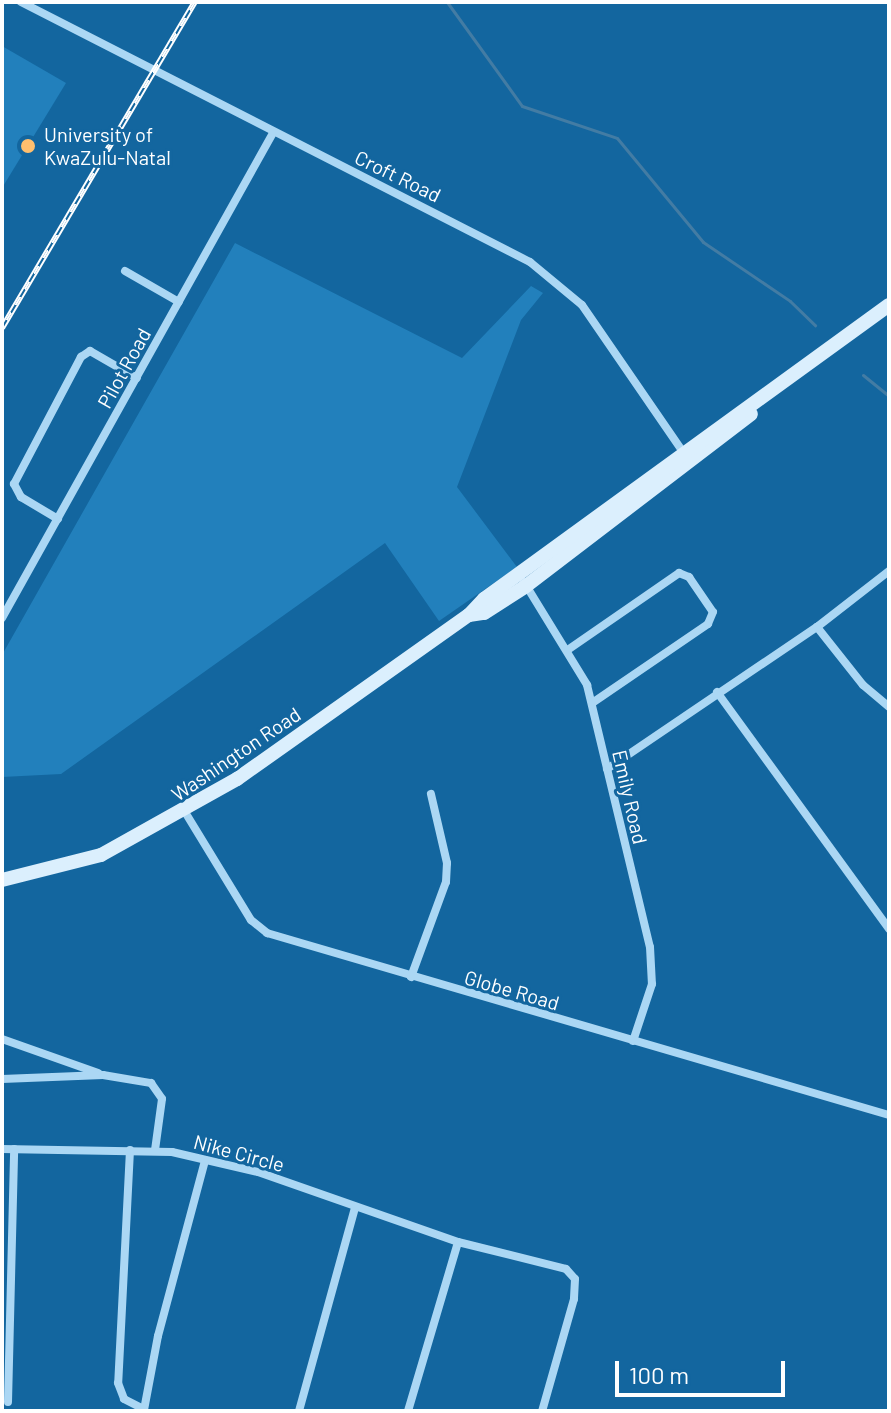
<!DOCTYPE html>
<html>
<head>
<meta charset="utf-8">
<style>
	body { margin:0 }
	#map { position:relative; width:891px; height:1413px; overflow:hidden; background:#13669f; font-family:Barlow,sans-serif }
	div>[style] { position:absolute }
	[style*='--x'] { left:calc(var(--x)*1px); top:calc(var(--y)*1px); width:calc(var(--w)*1px); rotate:calc(var(--a)*1deg) }
	.green>* { inset:0; background:#2280bc }
	.stream>* { height:3px; margin:-1.5px; padding:0 1.5px; transform-origin:1.5px; border-radius:1.5px; background:#437ca4 }
	.minor>* { height:8px; margin:-4px; padding:0 4px; transform-origin:4px; border-radius:4px; background:#abd7f4 }
	.secondary>* { height:14px; margin:-7px; padding:0 7px; transform-origin:7px; border-radius:7px; background:#dbeffd }
	.rail>* { height:6px; margin-top:-3px; transform-origin:0; background:repeating-linear-gradient(90deg,#13669f 0 9px,#fff 0 18px); box-sizing:border-box; border-block:2px solid #fff }
	.dots>* { width:22px; height:22px; translate:-50% -50%; box-sizing:border-box; border:4px solid #13669f; border-radius:50% }
	span { translate:-50% -50%; white-space:nowrap; text-align:center; line-height:1.15; -webkit-text-stroke:6px #13669f; paint-order:stroke }
	.poi-label { font-size:20px; color:#fff }
	.left { translate:0 -50%; text-align:left }
	.street-label { font-size:20px; color:#fff }
	.frame { position:absolute; inset:0; border:4px solid #fff; pointer-events:none }
	.scale { position:absolute; left:615px; top:1361px; width:170px; height:36px; box-sizing:border-box; border:4px solid #fff; border-top:0; padding-left:10px; font-size:24px; line-height:28px; white-space:nowrap; color:#fff; -webkit-text-stroke:6px #13669f; paint-order:stroke }
</style>
</head>
<body>
<div id="map">
	<div class="green">
		<div style="clip-path:polygon(2px 46px,66px 83px,2px 188px)"></div>
		<div style="clip-path:polygon(235px 243px,462px 358px,531px 286px,543px 293px,521px 320px,457px 487px,517px 567px,439px 621px,385px 543px,61px 774px,2px 777px,2px 655px)"></div>
	</div>
	<div class="stream">
		<div style="--x:447;--y:2;--w:128;--a:54.2"></div>
		<div style="--x:522;--y:106;--w:100;--a:18.6"></div>
		<div style="--x:617;--y:138;--w:135;--a:50.4"></div>
		<div style="--x:703;--y:242;--w:105;--a:34.1"></div>
		<div style="--x:790;--y:301;--w:35;--a:44"></div>
		<div style="--x:863;--y:375;--w:33;--a:39"></div>
	</div>
	<div class="minor">
		<div style="--x:21;--y:2;--w:572;--a:27.06"></div>
		<div style="--x:530;--y:262;--w:67;--a:39.6"></div>
		<div style="--x:582;--y:305;--w:182;--a:55.5"></div>
		<div style="--x:125;--y:271;--w:62;--a:29.9"></div>
		<div style="--x:58;--y:519;--w:43;--a:-149.3"></div>
		<div style="--x:21;--y:497;--w:15;--a:-118"></div>
		<div style="--x:14;--y:484;--w:144;--a:-62.2"></div>
		<div style="--x:81;--y:357;--w:11;--a:-34"></div>
		<div style="--x:90;--y:351;--w:54;--a:29.9"></div>
		<div style="--x:524;--y:582;--w:121;--a:58.5"></div>
		<div style="--x:587;--y:685;--w:269;--a:76.5"></div>
		<div style="--x:650;--y:947;--w:37;--a:87"></div>
		<div style="--x:652;--y:984;--w:60;--a:108.4"></div>
		<div style="--x:2;--y:618;--w:556;--a:-60.81"></div>
		<div style="--x:817;--y:627;--w:74;--a:51.6"></div>
		<div style="--x:863;--y:685;--w:34;--a:40"></div>
		<div style="--x:569;--y:649;--w:134;--a:-34.6"></div>
		<div style="--x:679;--y:573;--w:11;--a:22"></div>
		<div style="--x:689;--y:577;--w:42;--a:55.6"></div>
		<div style="--x:713;--y:612;--w:13;--a:113"></div>
		<div style="--x:708;--y:624;--w:140;--a:145.7"></div>
		<div style="--x:717;--y:692;--w:293;--a:54"></div>
		<div style="--x:607;--y:769;--w:254;--a:-34.1"></div>
		<div style="--x:817;--y:627;--w:91;--a:-37.9"></div>
		<div style="--x:185;--y:812;--w:127;--a:58.6"></div>
		<div style="--x:251;--y:920;--w:21;--a:39"></div>
		<div style="--x:267;--y:933;--w:648;--a:16.31"></div>
		<div style="--x:411;--y:977;--w:101;--a:-69.8"></div>
		<div style="--x:446;--y:882;--w:19;--a:-87"></div>
		<div style="--x:447;--y:863;--w:71;--a:-103.1"></div>
		<div style="--x:2;--y:1039;--w:102;--a:19.5"></div>
		<div style="--x:2;--y:1079;--w:101;--a:-2.3"></div>
		<div style="--x:103;--y:1075;--w:49;--a:9.5"></div>
		<div style="--x:151;--y:1083;--w:19;--a:55"></div>
		<div style="--x:162;--y:1099;--w:51;--a:97.8"></div>
		<div style="--x:2;--y:1149;--w:170;--a:1"></div>
		<div style="--x:172;--y:1152;--w:88;--a:13.1"></div>
		<div style="--x:258;--y:1172;--w:212;--a:19.3"></div>
		<div style="--x:458;--y:1242;--w:111;--a:14"></div>
		<div style="--x:566;--y:1269;--w:13;--a:48"></div>
		<div style="--x:575;--y:1279;--w:20;--a:93"></div>
		<div style="--x:574;--y:1299;--w:116;--a:105.9"></div>
		<div style="--x:130;--y:1150;--w:233;--a:92.9"></div>
		<div style="--x:118;--y:1383;--w:17;--a:69"></div>
		<div style="--x:124;--y:1399;--w:22;--a:27"></div>
		<div style="--x:8;--y:1402;--w:253;--a:-88.6"></div>
		<div style="--x:144;--y:1410;--w:75;--a:-79.3"></div>
		<div style="--x:158;--y:1336;--w:182;--a:-75"></div>
		<div style="--x:299;--y:1411;--w:211;--a:-74.6"></div>
		<div style="--x:408;--y:1411;--w:176;--a:-73.5"></div>
	</div>
	<div class="secondary">
		<div style="--x:469;--y:615;--w:15;--a:-8"></div>
		<div style="--x:484;--y:613;--w:50;--a:-32.7"></div>
		<div style="--x:526;--y:586;--w:283;--a:-37.4"></div>
		<div style="--x:2;--y:880;--w:102;--a:-14.2"></div>
		<div style="--x:101;--y:855;--w:156;--a:-29.2"></div>
		<div style="--x:237;--y:779;--w:284;--a:-35.3"></div>
		<div style="--x:469;--y:615;--w:22;--a:-47"></div>
		<div style="--x:484;--y:599;--w:500;--a:-35.98"></div>
	</div>
	<div class="rail">
		<div style="--x:2;--y:328;--w:379;--a:-59.4"></div>
	</div>
	<div class="dots">
		<div style="left:28px;top:146px;background:#ffbf6e"></div>
	</div>
	<div class="poi-label">
		<span class="left" style="left:44px;top:146px">University of<br>KwaZulu-Natal</span>
	</div>
	<div class="street-label">
		<span style="left:398px;top:176px;rotate:26deg">Croft Road</span>
		<span style="left:124px;top:368px;rotate:-61deg">Pilot Road</span>
		<span style="left:236px;top:754px;rotate:-34deg">Washington Road</span>
		<span style="left:630px;top:797px;rotate:77deg">Emily Road</span>
		<span style="left:512px;top:990px;rotate:16deg">Globe Road</span>
		<span style="left:239px;top:1153px;rotate:15deg">Nike Circle</span>
	</div>
	<div class="frame"></div>
	<div class="scale">100 m</div>
</div>
</body>
</html>
